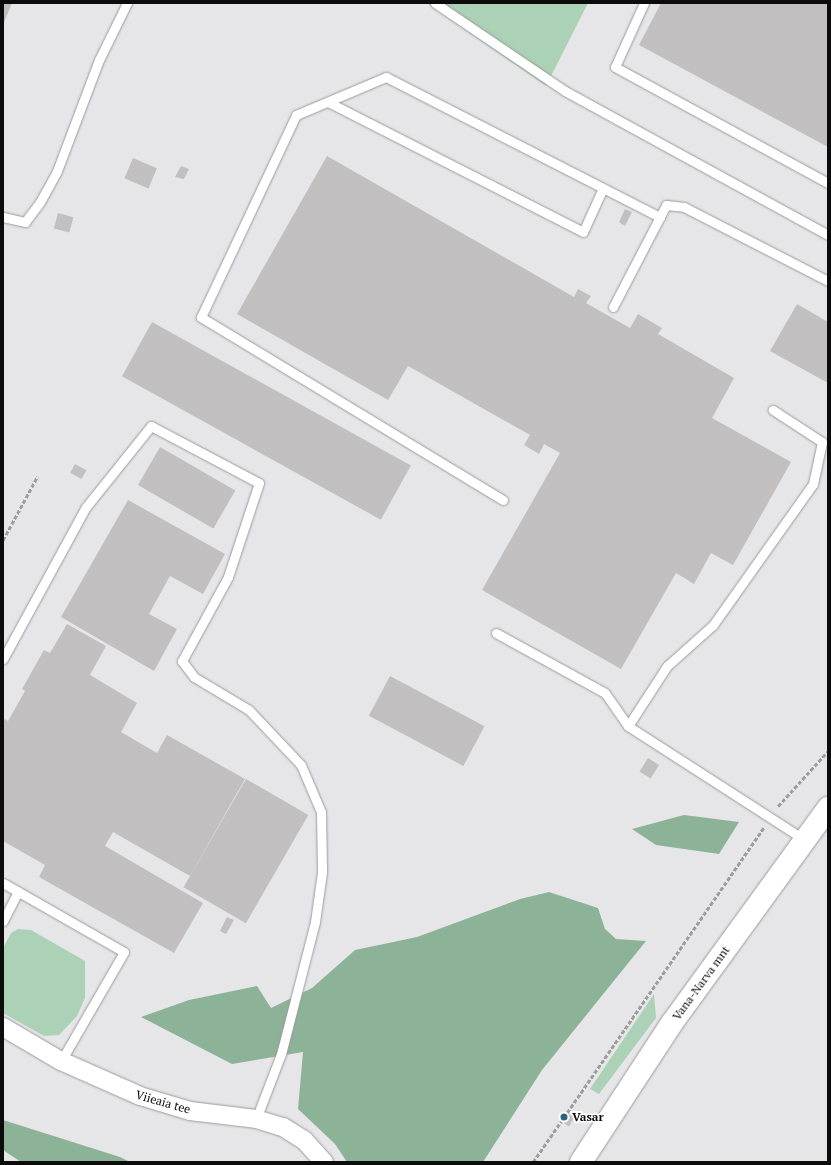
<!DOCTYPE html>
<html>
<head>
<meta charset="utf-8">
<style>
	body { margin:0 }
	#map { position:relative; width:831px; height:1165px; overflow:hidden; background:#e6e6e9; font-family:"PT Serif",serif }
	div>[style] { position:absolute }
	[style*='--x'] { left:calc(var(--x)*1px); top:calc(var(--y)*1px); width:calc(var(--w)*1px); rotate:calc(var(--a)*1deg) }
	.green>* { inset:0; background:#abd1b6 }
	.forest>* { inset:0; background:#8cb397 }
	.building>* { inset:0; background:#c1bfc0; transform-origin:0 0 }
	.path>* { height:2.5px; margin-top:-1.25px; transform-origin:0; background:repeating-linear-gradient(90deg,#9d9da0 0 4px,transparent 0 6px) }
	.roads { filter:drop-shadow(0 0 1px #9b9b9d) drop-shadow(0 0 1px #9b9b9d) }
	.service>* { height:9px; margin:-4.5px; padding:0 4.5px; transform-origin:4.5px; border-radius:4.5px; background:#fff }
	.minor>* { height:18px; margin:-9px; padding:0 9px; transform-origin:9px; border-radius:9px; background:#fff }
	.secondary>* { height:22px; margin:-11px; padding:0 11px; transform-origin:11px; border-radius:11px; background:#fff }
	.dots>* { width:11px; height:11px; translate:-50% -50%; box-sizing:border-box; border:2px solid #fff; border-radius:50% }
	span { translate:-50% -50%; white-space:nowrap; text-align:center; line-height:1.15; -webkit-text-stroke:3.5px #fff; paint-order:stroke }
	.street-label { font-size:12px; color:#0c0c0d }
	.poi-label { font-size:12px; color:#0c0c0d; font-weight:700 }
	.left { translate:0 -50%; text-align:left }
	.frame { position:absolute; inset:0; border:4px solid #0c0c0d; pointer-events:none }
</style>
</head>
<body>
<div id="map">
	<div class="green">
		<div style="clip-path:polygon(427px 3px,588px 3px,546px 86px)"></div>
		<div style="clip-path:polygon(18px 929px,31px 930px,85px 961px,85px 998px,77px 1016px,59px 1035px,44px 1036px,3px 1013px,3px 948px,11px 933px)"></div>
		<div style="clip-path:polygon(654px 994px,656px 1018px,599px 1094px,590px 1089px)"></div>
	</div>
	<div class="forest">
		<div style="clip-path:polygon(684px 815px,739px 822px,719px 854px,656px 845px,632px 829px)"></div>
		<div style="clip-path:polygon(549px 892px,598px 908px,605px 929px,616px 939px,646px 941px,542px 1070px,483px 1162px,347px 1162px,335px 1144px,298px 1109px,303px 1052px,232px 1064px,141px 1017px,189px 1000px,257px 986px,271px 1008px,312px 988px,355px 950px,417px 937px,520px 899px)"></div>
		<div style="clip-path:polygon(3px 1120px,120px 1157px,130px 1162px,21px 1162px,3px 1150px)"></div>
	</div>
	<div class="building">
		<div style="clip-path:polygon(3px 3px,12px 3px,3px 25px)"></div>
		<div style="clip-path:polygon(661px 3px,828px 3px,828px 147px,639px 45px)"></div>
		<div style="clip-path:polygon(327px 156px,574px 297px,578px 289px,591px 296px,586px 303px,630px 328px,638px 314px,662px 328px,658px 334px,734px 378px,712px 418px,791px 462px,733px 565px,711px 553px,694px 584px,676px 573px,621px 669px,482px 590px,560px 453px,544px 444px,539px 454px,524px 445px,530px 435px,408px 366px,388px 400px,237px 314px)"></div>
		<div style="left:133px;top:158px;width:26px;height:22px;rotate:23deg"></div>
		<div style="clip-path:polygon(181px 166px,189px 169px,184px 179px,175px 177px)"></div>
		<div style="clip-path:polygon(625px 209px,632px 212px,625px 226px,619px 222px)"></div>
		<div style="left:58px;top:213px;width:16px;height:16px;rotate:15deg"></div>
		<div style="clip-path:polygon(797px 304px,828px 322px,828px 383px,770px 351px)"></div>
		<div style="left:152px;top:322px;width:296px;height:62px;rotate:29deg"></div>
		<div style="left:160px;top:447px;width:87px;height:44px;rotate:30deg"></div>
		<div style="left:75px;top:464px;width:13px;height:10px;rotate:29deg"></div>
		<div style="clip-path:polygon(128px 500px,225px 554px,203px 594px,170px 576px,149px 614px,177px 629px,154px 671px,61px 617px)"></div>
		<div style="clip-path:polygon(67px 624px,106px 646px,90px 675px,137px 703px,121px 732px,157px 753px,167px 735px,245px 779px,190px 876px,113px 832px,105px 846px,203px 903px,174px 953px,39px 877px,45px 865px,3px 841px,3px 723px,5px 719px,8px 721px,25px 691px,22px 689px,44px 650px,50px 653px)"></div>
		<div style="left:390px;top:676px;width:107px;height:45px;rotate:28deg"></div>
		<div style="left:648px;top:758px;width:13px;height:16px;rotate:32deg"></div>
		<div style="left:246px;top:779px;width:72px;height:125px;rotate:30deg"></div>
		<div style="clip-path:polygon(227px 917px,234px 920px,226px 934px,220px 931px)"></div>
		<div style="left:570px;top:1113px;width:6px;height:12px;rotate:31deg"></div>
	</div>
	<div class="path">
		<div style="--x:3;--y:540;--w:72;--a:-61.6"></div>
		<div style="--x:778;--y:806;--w:74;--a:-47.7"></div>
		<div style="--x:533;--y:1162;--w:406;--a:-55.4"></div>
	</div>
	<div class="roads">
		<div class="service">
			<div style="--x:435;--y:3;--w:157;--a:34.1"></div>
			<div style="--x:565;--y:91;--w:300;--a:28.7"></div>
			<div style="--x:644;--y:3;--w:70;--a:114.4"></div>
			<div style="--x:615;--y:67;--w:243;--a:28.6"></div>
			<div style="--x:328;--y:102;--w:286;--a:27"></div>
			<div style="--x:583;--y:232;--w:48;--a:-65.6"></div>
			<div style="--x:3;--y:217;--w:23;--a:13"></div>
			<div style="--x:25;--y:222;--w:25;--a:-53"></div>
			<div style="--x:40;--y:202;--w:35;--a:-61"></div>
			<div style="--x:57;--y:171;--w:119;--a:-69.3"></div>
			<div style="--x:99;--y:60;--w:64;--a:-63.8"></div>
			<div style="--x:613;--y:307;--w:115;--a:-62.5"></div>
			<div style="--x:666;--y:205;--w:18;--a:6"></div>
			<div style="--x:684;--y:207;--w:162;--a:27.2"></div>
			<div style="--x:503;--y:500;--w:353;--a:-148.8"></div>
			<div style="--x:201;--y:317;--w:223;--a:-64.8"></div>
			<div style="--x:296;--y:115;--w:98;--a:-22.9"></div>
			<div style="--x:386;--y:77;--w:308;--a:27.1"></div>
			<div style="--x:496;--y:633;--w:124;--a:28.8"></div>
			<div style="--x:605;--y:693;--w:40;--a:55.1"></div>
			<div style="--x:628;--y:726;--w:211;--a:32.8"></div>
			<div style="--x:3;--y:659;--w:173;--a:-61.4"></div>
			<div style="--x:86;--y:507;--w:104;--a:-51.3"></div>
			<div style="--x:151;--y:426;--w:122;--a:27.8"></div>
			<div style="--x:259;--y:483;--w:99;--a:108.3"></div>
			<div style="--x:228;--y:577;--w:96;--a:118.7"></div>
			<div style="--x:182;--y:661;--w:20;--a:53"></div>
			<div style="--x:194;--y:677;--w:64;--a:31"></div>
			<div style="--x:249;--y:710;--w:76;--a:46.6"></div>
			<div style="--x:301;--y:765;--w:51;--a:66.9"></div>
			<div style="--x:321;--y:812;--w:60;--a:89"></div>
			<div style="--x:322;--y:872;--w:50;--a:98"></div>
			<div style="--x:315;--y:922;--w:136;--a:104.4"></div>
			<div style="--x:281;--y:1054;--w:70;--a:111"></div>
			<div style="--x:628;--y:726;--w:72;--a:-57"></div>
			<div style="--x:667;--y:666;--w:62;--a:-41.7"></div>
			<div style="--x:713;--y:625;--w:173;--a:-54.7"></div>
			<div style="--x:813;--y:484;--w:43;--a:-77.9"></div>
			<div style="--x:822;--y:442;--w:59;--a:-146.9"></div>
			<div style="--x:3;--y:883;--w:139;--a:29.7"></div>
			<div style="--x:124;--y:952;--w:126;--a:120"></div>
			<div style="--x:3;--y:921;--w:33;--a:-63"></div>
		</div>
		<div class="minor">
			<div style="--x:3;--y:1027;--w:67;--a:30.4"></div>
			<div style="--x:61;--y:1061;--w:86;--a:23.9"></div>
			<div style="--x:140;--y:1096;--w:52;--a:16.7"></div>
			<div style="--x:190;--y:1111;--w:66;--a:6.9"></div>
			<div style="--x:256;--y:1119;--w:28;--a:17"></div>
			<div style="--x:283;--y:1127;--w:25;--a:32"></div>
			<div style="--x:304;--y:1140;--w:30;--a:48"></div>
		</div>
		<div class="secondary">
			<div style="--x:581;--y:1162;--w:166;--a:-56.8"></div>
			<div style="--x:672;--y:1023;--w:266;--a:-54"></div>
		</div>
	</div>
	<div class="dots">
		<div style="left:564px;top:1117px;background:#29667d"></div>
	</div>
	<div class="street-label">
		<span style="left:701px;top:983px;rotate:-54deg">Vana-Narva mnt</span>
		<span style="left:163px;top:1102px;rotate:16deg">Viieaia tee</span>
	</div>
	<div class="poi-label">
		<span class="left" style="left:572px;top:1117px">Vasar</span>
	</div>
	<div class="frame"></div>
</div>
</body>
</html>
